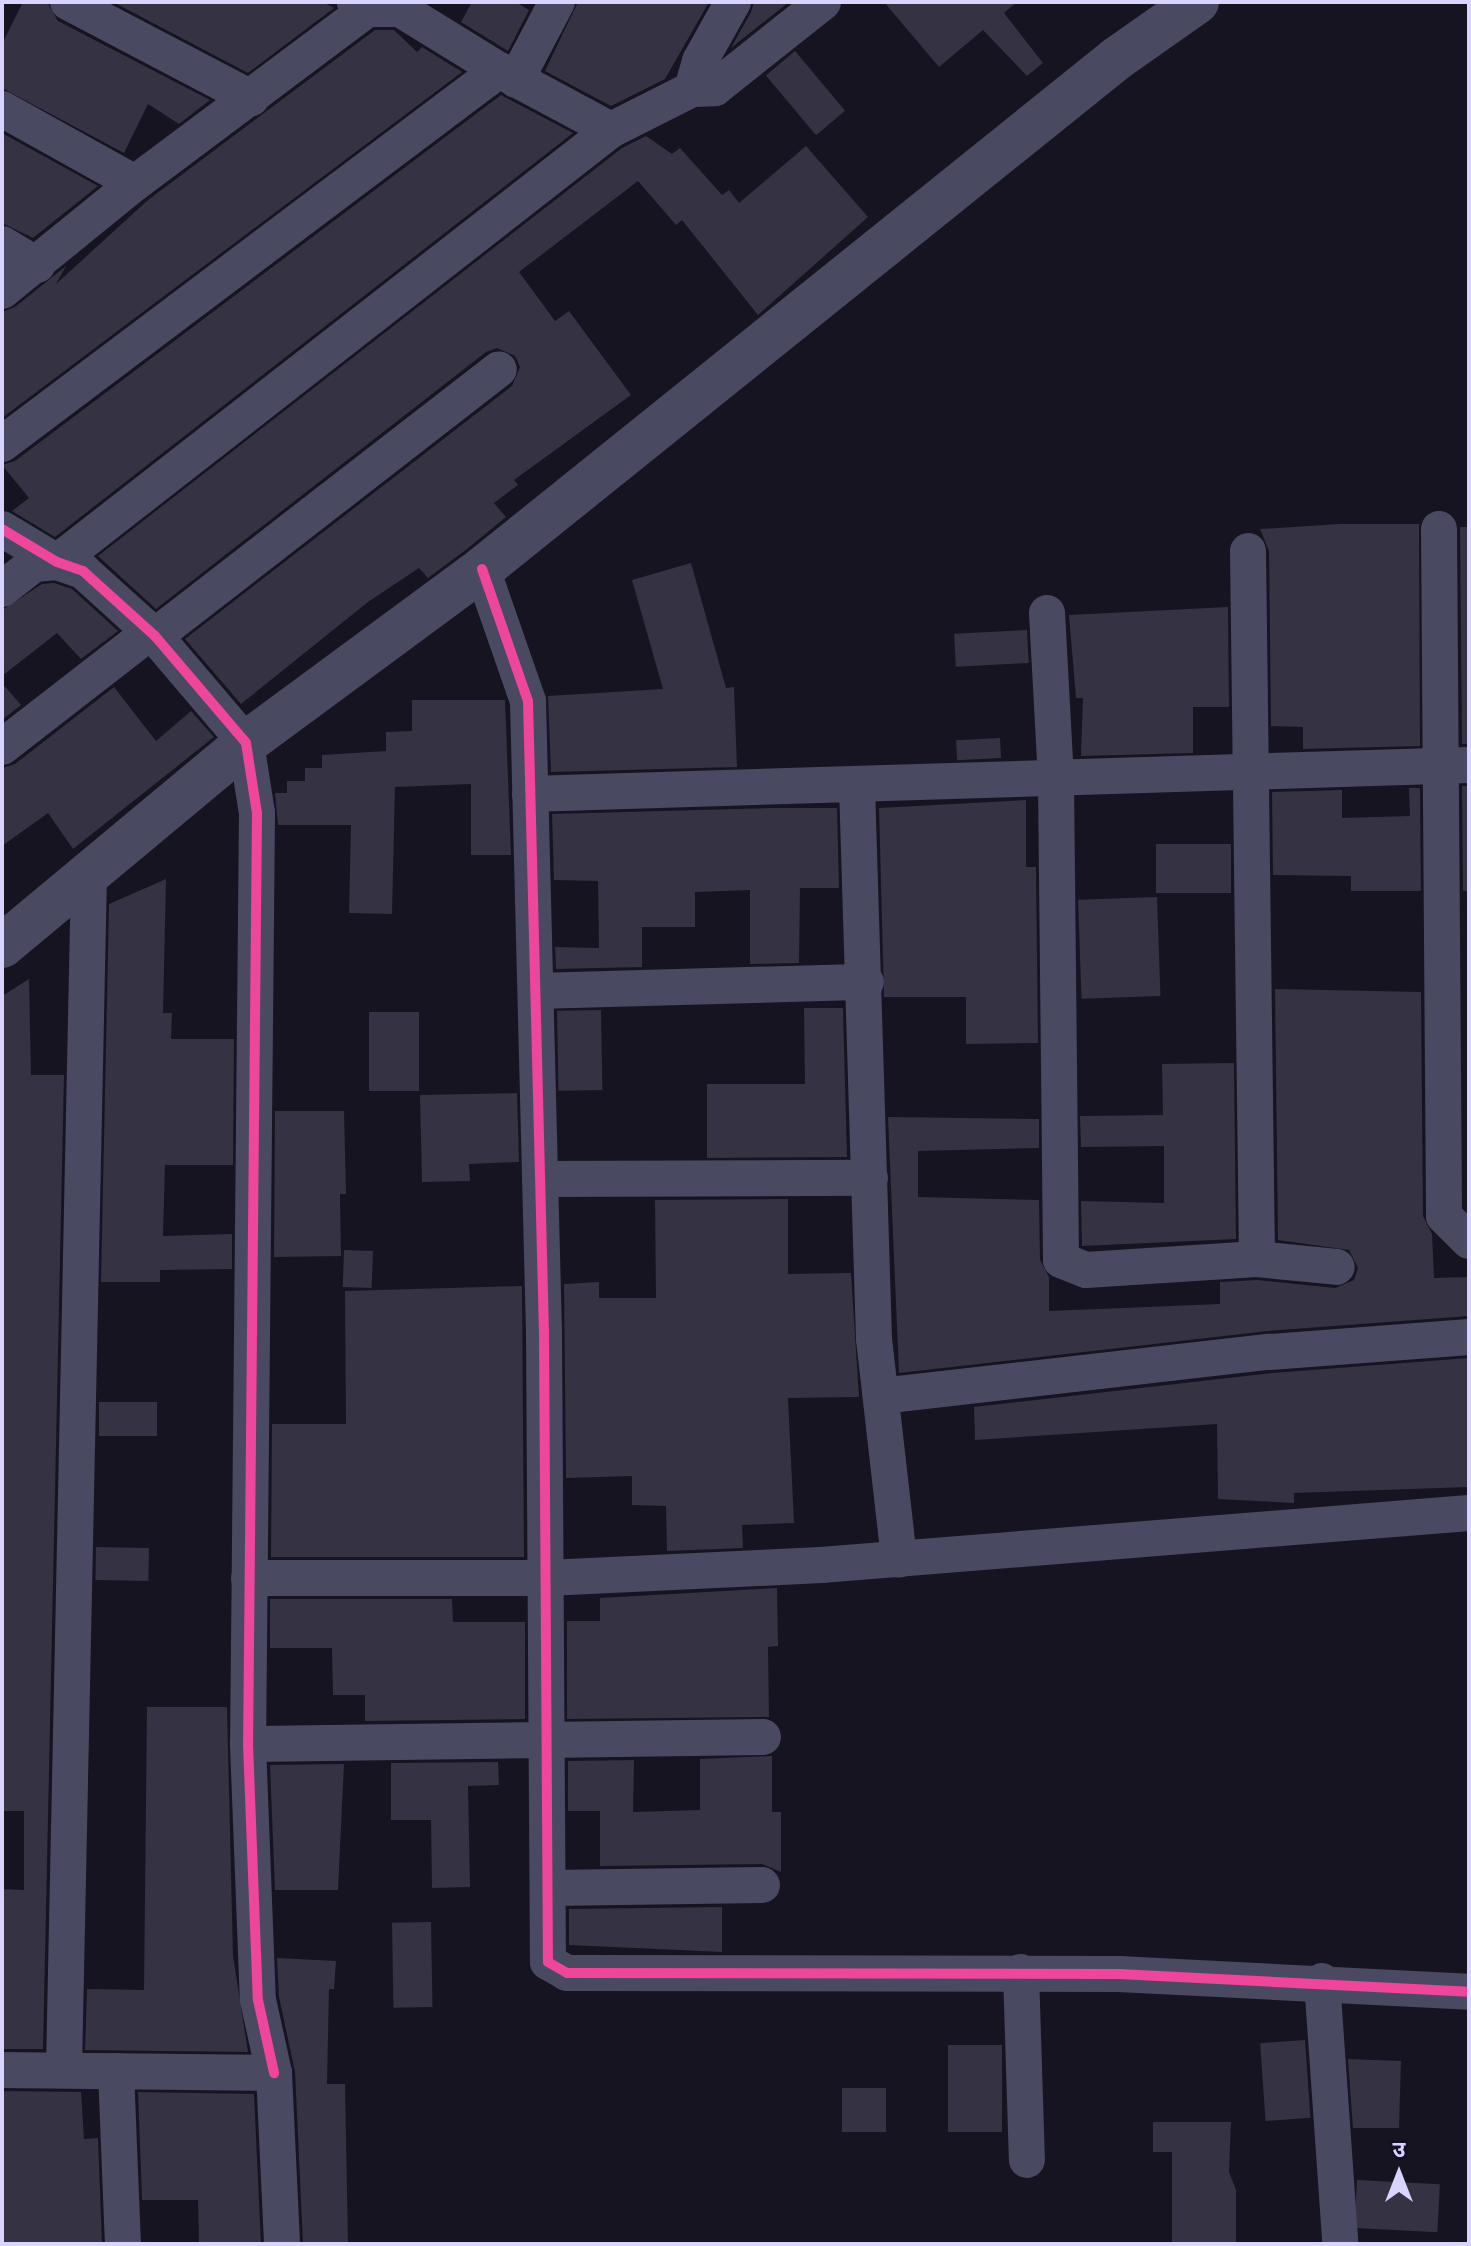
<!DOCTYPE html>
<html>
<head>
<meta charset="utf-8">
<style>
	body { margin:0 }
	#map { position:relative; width:1471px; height:2246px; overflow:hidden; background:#161421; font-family:Helvetica,"Noto Sans Devanagari",sans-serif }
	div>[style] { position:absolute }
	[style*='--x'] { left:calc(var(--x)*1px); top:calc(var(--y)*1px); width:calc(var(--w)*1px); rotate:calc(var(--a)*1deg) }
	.building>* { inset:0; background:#343243; transform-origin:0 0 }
	.minor>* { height:36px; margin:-18px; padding:0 18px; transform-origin:18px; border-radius:18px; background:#4a4962 }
	.tertiary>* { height:44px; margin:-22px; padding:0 22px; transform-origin:22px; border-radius:22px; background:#4a4962 }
	.cycleway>* { height:10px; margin:-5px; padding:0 5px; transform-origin:5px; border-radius:5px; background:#ed469a }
	span { translate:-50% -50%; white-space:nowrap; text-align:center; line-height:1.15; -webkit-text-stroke:6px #130f26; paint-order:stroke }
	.frame { position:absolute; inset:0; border:4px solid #d9d4ff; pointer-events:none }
	.north { position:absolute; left:1359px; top:2134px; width:80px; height:80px; -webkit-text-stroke:6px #130f26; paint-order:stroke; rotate:0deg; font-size:22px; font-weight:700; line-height:32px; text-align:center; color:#d9d4ff }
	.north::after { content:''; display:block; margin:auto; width:28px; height:36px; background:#d9d4ff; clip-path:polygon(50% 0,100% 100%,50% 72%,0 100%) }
</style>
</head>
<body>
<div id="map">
	<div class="building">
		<div style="clip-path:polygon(23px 2px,47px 2px,58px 21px,210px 100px,179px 124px,148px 104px,124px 153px,2px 88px,2px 44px)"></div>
		<div style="clip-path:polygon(113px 2px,323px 2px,334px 8px,248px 73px)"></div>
		<div style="clip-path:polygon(472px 2px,516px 2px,529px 10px,508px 51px,461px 22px)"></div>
		<div style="clip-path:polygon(578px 2px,709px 2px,665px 79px,611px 106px,545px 71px)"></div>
		<div style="clip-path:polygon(754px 2px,789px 2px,731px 48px,751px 12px)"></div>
		<div style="clip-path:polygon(884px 2px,1017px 2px,1004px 13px,1043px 63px,1027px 76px,983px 30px,939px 67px)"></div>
		<div style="clip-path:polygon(375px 30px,394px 30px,417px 52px,422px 47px,462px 72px,2px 418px,2px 312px,15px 307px,66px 266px,56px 284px,148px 200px)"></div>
		<div style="left:795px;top:51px;width:78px;height:38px;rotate:50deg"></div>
		<div style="clip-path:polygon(501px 95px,573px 133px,55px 537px,12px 511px,29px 498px,2px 465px,15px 461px)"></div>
		<div style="clip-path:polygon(2px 133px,98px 186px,33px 238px,2px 223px)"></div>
		<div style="clip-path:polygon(646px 136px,672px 154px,680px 148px,722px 195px,729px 190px,739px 203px,806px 146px,868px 217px,758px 315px,682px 220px,676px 225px,638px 181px,519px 272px,555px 321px,569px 311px,631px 395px,514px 480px,518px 485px,494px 503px,506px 517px,467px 549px,428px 578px,419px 568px,368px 602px,241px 704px,185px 639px,512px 386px,520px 367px,515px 356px,497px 348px,486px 352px,156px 609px,98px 556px,622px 148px)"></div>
		<div style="clip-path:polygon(1340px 524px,1419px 524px,1420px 746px,1303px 749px,1303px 727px,1271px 726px,1269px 551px,1260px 529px)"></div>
		<div style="clip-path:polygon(1460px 527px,1469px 527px,1469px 744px,1462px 744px)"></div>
		<div style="clip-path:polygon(691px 563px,726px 688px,734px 687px,737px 767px,551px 772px,548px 696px,663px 689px,632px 580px)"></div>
		<div style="clip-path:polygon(54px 583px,72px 589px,118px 631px,81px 659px,57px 633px,2px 676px,2px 610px,42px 584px)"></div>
		<div style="clip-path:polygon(1228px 607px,1229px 707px,1193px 707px,1193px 753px,1081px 756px,1083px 698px,1076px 698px,1069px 615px)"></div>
		<div style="left:1027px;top:630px;width:33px;height:73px;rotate:87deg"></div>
		<div style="clip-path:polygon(2px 683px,21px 705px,2px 720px)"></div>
		<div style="clip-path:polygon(114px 687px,156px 741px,191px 711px,214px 737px,73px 849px,48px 813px,2px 846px,2px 768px,15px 764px)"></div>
		<div style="clip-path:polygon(412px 700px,505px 700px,511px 855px,471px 855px,471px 784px,395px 787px,392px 914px,349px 913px,351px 825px,278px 825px,275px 793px,287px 793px,287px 781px,305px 781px,305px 768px,322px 768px,322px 755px,386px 751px,386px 732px,412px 731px)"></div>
		<div style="left:1000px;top:738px;width:20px;height:44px;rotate:87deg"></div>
		<div style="clip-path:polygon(1462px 786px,1469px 786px,1469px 891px,1463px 891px)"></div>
		<div style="clip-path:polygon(1409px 788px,1420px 788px,1421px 891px,1351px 891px,1351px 876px,1273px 875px,1272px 792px,1342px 790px,1342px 818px,1410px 816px)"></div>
		<div style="clip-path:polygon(1026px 800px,1026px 867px,1036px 867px,1038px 1043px,966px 1044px,966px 997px,884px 997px,879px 808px)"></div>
		<div style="clip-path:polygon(772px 808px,837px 808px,839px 888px,800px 888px,799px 963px,750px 964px,750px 890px,695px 892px,695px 927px,642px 927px,642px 967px,556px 969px,555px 947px,599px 948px,598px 881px,554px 880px,552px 814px)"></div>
		<div style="left:1156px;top:844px;width:75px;height:49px"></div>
		<div style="clip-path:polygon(166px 879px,163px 1013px,172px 1013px,171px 1039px,234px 1039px,233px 1165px,165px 1165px,163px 1236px,232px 1234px,232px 1269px,160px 1270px,160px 1282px,101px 1282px,109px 904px)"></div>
		<div style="left:1157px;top:897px;width:99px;height:79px;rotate:88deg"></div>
		<div style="clip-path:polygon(29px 979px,31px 1075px,64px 1075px,43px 2049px,2px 2049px,2px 1889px,24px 1890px,24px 1811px,2px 1811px,2px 996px)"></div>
		<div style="clip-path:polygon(1275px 989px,1421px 992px,1423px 1216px,1432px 1234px,1434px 1278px,1469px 1277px,1469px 1316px,1268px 1331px,899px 1373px,888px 1117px,1039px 1119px,1039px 1148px,918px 1151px,918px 1197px,1039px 1200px,1040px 1260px,1049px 1277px,1049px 1311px,1220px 1304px,1220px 1282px,1257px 1280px,1335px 1288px,1354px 1280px,1358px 1268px,1349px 1250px,1278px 1240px)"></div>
		<div style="clip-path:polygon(804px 1008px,843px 1008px,847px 1157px,707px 1158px,707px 1084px,805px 1084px)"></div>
		<div style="left:601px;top:1010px;width:80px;height:44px;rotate:89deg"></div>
		<div style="left:369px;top:1012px;width:50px;height:79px"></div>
		<div style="clip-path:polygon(1234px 1063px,1236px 1239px,1082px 1246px,1081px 1201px,1164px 1203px,1164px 1146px,1081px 1147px,1080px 1116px,1163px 1115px,1162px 1064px)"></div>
		<div style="clip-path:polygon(517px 1093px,519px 1162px,469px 1164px,470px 1181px,422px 1182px,420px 1095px)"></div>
		<div style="clip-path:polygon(275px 1111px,344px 1111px,346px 1194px,340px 1194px,341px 1256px,274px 1257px)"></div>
		<div style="clip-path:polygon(788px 1199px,788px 1274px,851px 1273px,859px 1397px,788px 1398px,794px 1523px,742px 1525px,743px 1548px,667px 1551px,666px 1506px,632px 1505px,632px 1476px,566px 1478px,564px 1284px,599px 1282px,599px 1298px,656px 1298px,655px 1200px)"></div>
		<div style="left:344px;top:1250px;width:29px;height:37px;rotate:2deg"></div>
		<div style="clip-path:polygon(522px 1286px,524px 1557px,271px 1557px,272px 1424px,346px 1424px,345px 1291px)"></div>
		<div style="clip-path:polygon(1469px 1358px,1469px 1487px,1294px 1493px,1294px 1503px,1218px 1499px,1217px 1424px,975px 1440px,974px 1407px,1272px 1373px)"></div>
		<div style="left:99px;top:1402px;width:58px;height:34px"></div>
		<div style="left:96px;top:1547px;width:53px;height:33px;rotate:1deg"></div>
		<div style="clip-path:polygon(777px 1588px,778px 1646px,768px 1647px,769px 1717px,567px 1719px,567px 1621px,600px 1621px,600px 1598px)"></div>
		<div style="clip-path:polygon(270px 1599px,452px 1599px,453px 1622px,525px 1622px,525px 1719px,365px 1721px,365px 1695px,333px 1695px,332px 1648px,270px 1648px)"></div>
		<div style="clip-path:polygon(147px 1707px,227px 1707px,233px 1956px,248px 2052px,85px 2050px,87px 1989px,144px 1990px)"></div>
		<div style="clip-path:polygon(772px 1756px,772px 1812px,781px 1812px,781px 1872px,762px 1864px,600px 1866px,600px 1811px,568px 1811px,568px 1761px,634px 1760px,633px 1812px,700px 1810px,700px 1759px)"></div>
		<div style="clip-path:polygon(498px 1762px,499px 1785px,468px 1786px,470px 1887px,432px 1888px,431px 1820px,391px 1820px,391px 1763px)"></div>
		<div style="clip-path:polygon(344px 1764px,338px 1890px,275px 1890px,270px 1765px)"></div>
		<div style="clip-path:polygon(722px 1907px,722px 1952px,569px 1945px,569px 1909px)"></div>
		<div style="left:431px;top:1922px;width:85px;height:39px;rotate:89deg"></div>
		<div style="clip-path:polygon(277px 1958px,336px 1961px,334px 1989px,329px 1989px,327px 2084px,345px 2084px,348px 2244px,303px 2244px,295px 2072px,279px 1997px)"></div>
		<div style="left:1305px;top:2040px;width:78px;height:45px;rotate:86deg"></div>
		<div style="left:948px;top:2045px;width:54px;height:87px"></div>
		<div style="clip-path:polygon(1348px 2059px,1401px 2061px,1399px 2128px,1353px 2128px)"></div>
		<div style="left:842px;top:2088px;width:44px;height:44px"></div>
		<div style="clip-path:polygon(2px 2091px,81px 2092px,84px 2139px,98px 2138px,102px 2244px,2px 2244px)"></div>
		<div style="clip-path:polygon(138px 2092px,254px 2094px,261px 2244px,199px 2244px,198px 2200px,142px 2200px)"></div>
		<div style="clip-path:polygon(1153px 2122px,1231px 2122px,1229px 2172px,1236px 2190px,1236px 2244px,1172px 2244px,1172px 2152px,1153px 2152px)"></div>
		<div style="left:1357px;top:2180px;width:83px;height:48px;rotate:3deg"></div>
	</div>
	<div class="minor">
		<div style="--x:68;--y:2;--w:207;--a:27.7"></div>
		<div style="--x:516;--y:80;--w:88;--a:-62.3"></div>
		<div style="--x:692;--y:89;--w:23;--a:-2"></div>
		<div style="--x:715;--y:88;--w:138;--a:-38.5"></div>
		<div style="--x:2;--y:109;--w:152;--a:29.1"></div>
		<div style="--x:611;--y:130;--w:91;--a:-26.8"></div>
		<div style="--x:692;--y:89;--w:29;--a:-74"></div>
		<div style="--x:700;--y:61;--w:68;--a:-60.8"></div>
		<div style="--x:2;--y:244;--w:41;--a:31"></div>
		<div style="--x:2;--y:291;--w:171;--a:-39.1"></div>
		<div style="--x:135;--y:183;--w:291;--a:-36.8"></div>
		<div style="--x:2;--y:444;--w:622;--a:-36.96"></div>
		<div style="--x:499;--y:70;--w:116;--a:-148.4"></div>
		<div style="--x:400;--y:9;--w:32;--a:180"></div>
		<div style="--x:368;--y:9;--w:15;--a:-152"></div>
		<div style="--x:2;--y:529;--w:64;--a:31"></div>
		<div style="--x:57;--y:562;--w:28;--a:19"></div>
		<div style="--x:83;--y:571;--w:97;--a:42.1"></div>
		<div style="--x:155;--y:636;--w:140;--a:49.6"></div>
		<div style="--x:246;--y:743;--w:71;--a:81.1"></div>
		<div style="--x:257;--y:813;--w:931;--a:90.55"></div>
		<div style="--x:248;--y:1744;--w:256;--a:87.8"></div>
		<div style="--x:258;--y:2000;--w:75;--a:77.6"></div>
		<div style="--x:1439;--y:529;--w:687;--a:89.58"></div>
		<div style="--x:1444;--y:1216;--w:35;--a:45"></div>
		<div style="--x:1248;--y:551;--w:708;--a:89.27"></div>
		<div style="--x:482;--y:569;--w:140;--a:70.8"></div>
		<div style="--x:528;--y:701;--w:630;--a:88.55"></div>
		<div style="--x:544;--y:1331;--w:631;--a:89.64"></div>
		<div style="--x:548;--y:1962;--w:22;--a:30"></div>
		<div style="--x:567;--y:1973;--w:552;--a:0.1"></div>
		<div style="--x:1119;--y:1974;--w:350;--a:2.9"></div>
		<div style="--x:2;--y:589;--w:41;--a:-38"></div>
		<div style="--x:34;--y:564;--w:23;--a:-5"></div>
		<div style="--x:57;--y:562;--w:703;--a:-37.95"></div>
		<div style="--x:611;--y:130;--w:127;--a:-151.8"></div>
		<div style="--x:1047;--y:613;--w:167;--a:86.9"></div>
		<div style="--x:1056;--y:780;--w:480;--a:89.4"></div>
		<div style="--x:1061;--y:1260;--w:27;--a:22"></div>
		<div style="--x:1086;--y:1270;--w:171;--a:-3.7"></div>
		<div style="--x:1257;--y:1259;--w:80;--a:5.7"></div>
		<div style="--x:155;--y:636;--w:435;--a:-37.8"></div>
		<div style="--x:2;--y:747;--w:186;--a:-37.8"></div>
		<div style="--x:857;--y:786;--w:553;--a:88.24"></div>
		<div style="--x:874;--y:1339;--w:222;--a:83.5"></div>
		<div style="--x:530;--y:794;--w:939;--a:-1.77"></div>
		<div style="--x:536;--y:991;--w:330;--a:-1.6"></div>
		<div style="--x:540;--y:1179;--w:330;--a:-0.2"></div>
		<div style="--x:881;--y:1396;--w:391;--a:-6.5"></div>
		<div style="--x:1270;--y:1352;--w:200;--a:-4.3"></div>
		<div style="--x:249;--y:1578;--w:298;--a:0"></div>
		<div style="--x:547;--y:1578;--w:274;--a:-2.7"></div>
		<div style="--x:821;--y:1565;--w:650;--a:-4.59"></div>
		<div style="--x:248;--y:1744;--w:515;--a:-0.78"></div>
		<div style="--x:550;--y:1888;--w:212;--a:-0.8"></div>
		<div style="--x:1021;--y:1972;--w:188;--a:88.2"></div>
		<div style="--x:1322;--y:1981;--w:261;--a:86"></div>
		<div style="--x:64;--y:2068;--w:1194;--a:-88.8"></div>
		<div style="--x:2;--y:2070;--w:272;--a:0.6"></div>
		<div style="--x:274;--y:2073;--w:171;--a:87.3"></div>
		<div style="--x:116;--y:2071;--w:173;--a:87.7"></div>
	</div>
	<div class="tertiary">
		<div style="--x:2;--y:946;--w:317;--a:-39.8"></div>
		<div style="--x:246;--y:743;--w:293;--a:-36.4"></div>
		<div style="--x:482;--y:569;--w:814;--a:-38.81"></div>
		<div style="--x:1116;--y:59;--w:99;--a:-35.1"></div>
	</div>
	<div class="cycleway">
		<div style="--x:2;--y:529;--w:64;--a:31"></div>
		<div style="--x:57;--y:562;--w:28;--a:19"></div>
		<div style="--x:83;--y:571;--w:97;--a:42.1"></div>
		<div style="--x:155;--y:636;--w:140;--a:49.6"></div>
		<div style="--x:246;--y:743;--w:71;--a:81.1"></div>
		<div style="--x:257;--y:813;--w:931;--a:90.55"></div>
		<div style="--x:248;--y:1744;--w:256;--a:87.8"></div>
		<div style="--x:258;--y:2000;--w:75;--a:77.6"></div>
		<div style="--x:482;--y:569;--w:140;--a:70.8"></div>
		<div style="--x:528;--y:701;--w:630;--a:88.55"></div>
		<div style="--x:544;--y:1331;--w:631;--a:89.64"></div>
		<div style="--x:548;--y:1962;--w:22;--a:30"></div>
		<div style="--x:567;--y:1973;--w:552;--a:0.1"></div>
		<div style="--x:1119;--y:1974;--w:350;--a:2.9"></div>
	</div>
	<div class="frame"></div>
	<div class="north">उ</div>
</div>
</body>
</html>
